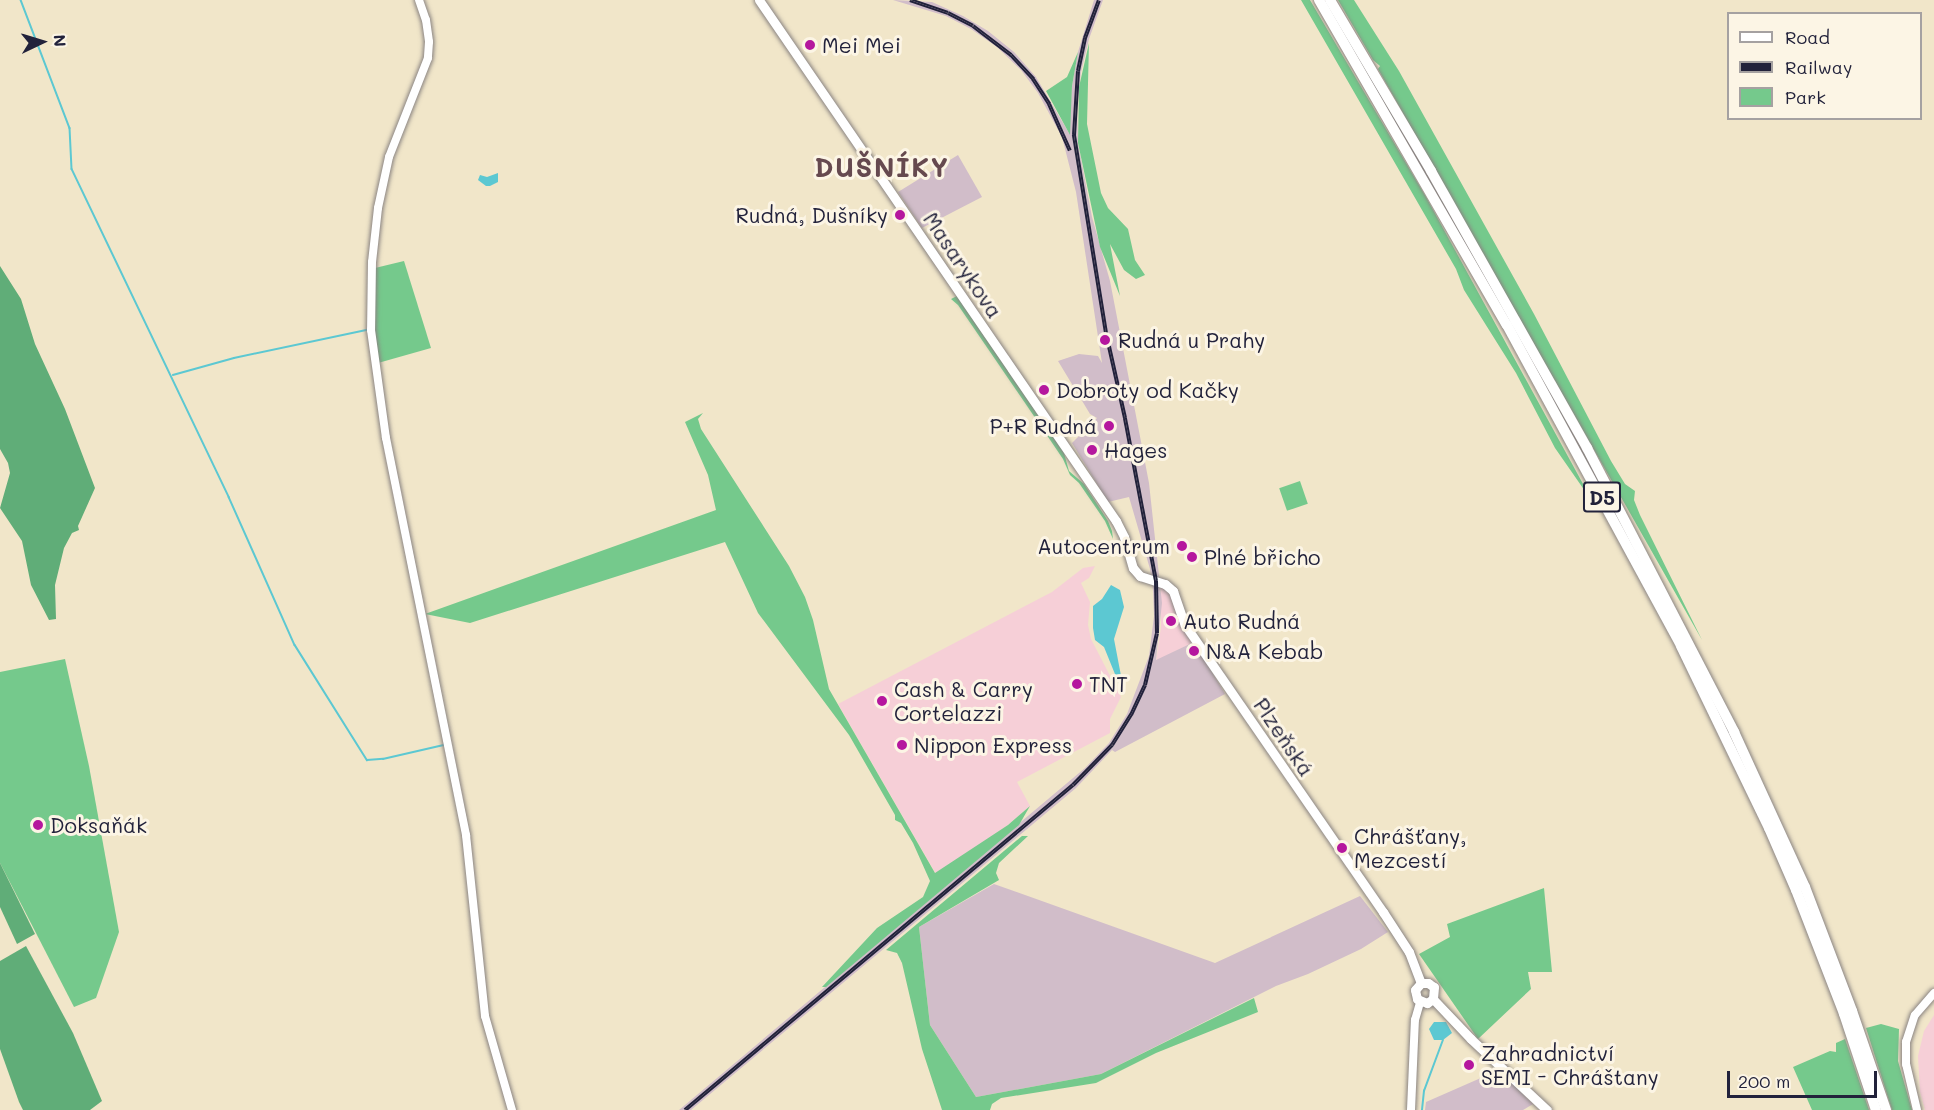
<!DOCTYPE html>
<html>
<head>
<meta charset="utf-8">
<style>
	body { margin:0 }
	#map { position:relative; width:1934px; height:1110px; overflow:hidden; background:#f1e6c9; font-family:Mali,sans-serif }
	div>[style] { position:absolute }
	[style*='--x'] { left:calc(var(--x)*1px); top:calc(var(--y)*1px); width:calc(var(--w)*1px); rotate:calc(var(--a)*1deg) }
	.built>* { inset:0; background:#f6cfd7 }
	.industrial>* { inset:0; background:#d1bdc9 }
	.green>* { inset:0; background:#75c98c; transform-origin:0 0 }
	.forest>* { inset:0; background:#60ad78 }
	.water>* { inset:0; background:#5cc8d2 }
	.stream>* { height:1.5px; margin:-0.75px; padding:0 0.75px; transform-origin:0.75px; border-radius:0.75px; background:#5cc8d2 }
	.roads { filter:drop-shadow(0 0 2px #8a8482) drop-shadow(0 0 2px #8a8482) }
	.minor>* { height:8px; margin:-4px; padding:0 4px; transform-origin:4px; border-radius:4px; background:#fff }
	.major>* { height:9px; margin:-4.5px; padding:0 4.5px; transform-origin:4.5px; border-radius:4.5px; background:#fff }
	.highway>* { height:10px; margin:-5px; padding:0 5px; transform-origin:5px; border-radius:5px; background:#fff }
	.rail>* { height:4px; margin-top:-2px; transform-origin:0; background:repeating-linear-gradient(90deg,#fcf5e5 0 4.5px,#22223b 0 9px); box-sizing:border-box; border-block:2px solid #22223b }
	.dots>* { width:16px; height:16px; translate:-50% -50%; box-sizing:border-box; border:3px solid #fcf5e5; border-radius:50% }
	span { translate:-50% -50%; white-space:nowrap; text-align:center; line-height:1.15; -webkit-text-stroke:6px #fcf5e5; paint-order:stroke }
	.shield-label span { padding:2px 4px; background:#fcf5e5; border:2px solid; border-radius:4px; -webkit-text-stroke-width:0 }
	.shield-label { font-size:20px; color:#22223b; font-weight:700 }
	.poi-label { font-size:21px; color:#22223b }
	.left { translate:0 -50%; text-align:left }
	.right { translate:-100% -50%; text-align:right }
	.street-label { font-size:21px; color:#22223b }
	.district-label { font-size:27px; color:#66494f; font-weight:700; letter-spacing:1.5px }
	.legend { position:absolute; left:1727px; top:12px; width:195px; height:108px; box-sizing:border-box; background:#fcf5e5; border:2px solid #a5a1a1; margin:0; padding:8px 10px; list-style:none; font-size:18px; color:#22223b }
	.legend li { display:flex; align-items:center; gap:12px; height:30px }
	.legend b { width:30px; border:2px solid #a5a1a1 }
	.north { position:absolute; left:12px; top:12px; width:60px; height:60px; -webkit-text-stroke:4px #fcf5e5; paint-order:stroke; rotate:86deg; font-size:16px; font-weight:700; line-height:24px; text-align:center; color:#22223b }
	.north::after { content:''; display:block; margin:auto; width:21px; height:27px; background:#22223b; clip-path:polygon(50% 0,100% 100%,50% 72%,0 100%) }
	.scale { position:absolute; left:1727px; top:1071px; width:150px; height:27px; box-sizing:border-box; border:3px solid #22223b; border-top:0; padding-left:8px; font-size:18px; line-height:21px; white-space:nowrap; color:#22223b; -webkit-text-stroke:4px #fcf5e5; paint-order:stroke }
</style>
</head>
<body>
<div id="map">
	<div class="built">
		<div style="clip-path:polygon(1095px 566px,1089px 578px,1081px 583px,1090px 602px,1088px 625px,1091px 639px,1121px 697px,1110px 719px,1110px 733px,1017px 782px,1030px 806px,1008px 825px,936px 874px,838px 704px,1052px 592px,1083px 568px)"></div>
		<div style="clip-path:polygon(1161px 586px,1168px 589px,1194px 642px,1156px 661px,1161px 627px)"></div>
		<div style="clip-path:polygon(1934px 1015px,1934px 1110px,1925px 1110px,1920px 1092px,1918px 1056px,1924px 1031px)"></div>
	</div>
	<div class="industrial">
		<div style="clip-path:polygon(893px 0,932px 2px,963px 16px,988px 31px,1014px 52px,1036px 77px,1069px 133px,1072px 86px,1078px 52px,1094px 0,1103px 0,1089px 39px,1081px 72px,1077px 106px,1078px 143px,1092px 217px,1110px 281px,1149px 483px,1162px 603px,1156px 660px,1194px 642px,1225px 694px,1115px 752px,1112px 750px,1076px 788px,691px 1110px,679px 1110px,1085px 768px,1109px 743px,1127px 714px,1149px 656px,1154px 616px,1153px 590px,1150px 569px,1129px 497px,1108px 502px,1072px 443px,1097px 418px,1090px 414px,1058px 361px,1079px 354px,1098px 356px,1102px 363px,1076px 192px,1062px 137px,1038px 93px,1021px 70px,997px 47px,971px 29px,946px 16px)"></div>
		<div style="clip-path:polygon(958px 155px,982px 197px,922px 228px,898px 192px)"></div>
		<div style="clip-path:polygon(994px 884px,1215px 963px,1360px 896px,1388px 932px,1361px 949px,1308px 974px,1276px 986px,1101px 1074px,976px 1097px,930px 1025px,919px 927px)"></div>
		<div style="clip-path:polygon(1499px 1070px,1533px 1104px,1523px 1110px,1425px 1110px,1426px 1102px)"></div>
	</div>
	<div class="green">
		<div style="clip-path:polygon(1301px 0,1310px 0,1426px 197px,1594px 504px,1555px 448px,1516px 373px,1464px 290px,1456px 269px)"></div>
		<div style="clip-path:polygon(1338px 0,1354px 0,1399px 71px,1534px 314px,1611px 461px,1625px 484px,1635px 491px,1634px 500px,1640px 515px,1702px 640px,1378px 69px,1380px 66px,1373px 60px)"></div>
		<div style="clip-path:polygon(1089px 43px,1087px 124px,1101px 193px,1108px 208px,1128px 229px,1135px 260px,1145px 275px,1136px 279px,1124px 270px,1110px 244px,1120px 296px,1100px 247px,1078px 143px,1079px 87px)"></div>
		<div style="clip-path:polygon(1078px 52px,1072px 86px,1070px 135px,1046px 91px,1067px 77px)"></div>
		<div style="clip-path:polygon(404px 261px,431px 348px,378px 363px,373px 313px,375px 268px)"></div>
		<div style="clip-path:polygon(957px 296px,1064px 453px,1069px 471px,1084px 484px,1108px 521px,1112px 531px,1113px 539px,1105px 521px,1079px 483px,1070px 475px,1063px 459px,1038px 422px,958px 305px,951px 299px)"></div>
		<div style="clip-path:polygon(703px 413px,698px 419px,701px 429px,789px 566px,805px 597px,813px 620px,829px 689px,935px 873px,1008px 825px,1030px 806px,1019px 825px,826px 987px,822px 987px,877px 928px,923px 897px,930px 881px,913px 843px,901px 823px,895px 820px,895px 815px,849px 735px,758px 613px,725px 542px,470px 623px,425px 614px,716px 510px,708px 475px,685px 422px)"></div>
		<div style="left:1300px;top:481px;width:24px;height:22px;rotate:71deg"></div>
		<div style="clip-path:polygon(65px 659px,89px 766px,119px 932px,96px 998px,74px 1007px,0 863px,0 672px)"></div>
		<div style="clip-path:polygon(1022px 836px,1028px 836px,999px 863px,996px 873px,999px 880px,919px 927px,930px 1025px,976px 1097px,1101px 1074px,1254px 998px,1258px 1012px,1156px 1053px,1096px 1083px,1001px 1098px,992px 1104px,990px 1110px,942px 1110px,922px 1049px,902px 963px,897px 953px,886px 950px)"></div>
		<div style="clip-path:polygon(1544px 888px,1552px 972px,1528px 972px,1531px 989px,1478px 1039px,1419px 954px,1450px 937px,1447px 924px)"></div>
		<div style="clip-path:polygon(1881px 1024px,1899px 1029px,1898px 1061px,1912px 1110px,1892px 1110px,1866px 1028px)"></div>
		<div style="clip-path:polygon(1845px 1039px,1869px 1110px,1812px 1110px,1793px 1067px,1830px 1051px,1836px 1052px,1836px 1043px)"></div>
	</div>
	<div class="forest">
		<div style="clip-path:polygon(0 266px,21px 299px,35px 344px,65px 409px,95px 488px,78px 526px,79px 530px,72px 533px,64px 548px,55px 585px,56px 619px,49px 620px,31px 585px,22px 541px,0 508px,10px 473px,8px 463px,0 449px)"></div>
		<div style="clip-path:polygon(0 863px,35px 934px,17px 944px,0 907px)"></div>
		<div style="clip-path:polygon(26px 946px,73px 1033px,102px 1101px,90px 1110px,23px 1110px,19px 1102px,0 1049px,0 961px)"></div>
	</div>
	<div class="water">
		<div style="clip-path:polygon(498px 173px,498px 182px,490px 186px,486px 186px,478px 180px,480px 175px,487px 177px)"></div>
		<div style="clip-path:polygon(1111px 585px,1120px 590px,1124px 607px,1114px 639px,1122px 681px,1119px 684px,1104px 647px,1095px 640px,1093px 628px,1093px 606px,1102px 599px)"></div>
		<div style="clip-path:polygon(1434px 1022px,1446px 1022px,1452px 1033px,1443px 1040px,1434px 1040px,1429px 1029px)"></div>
	</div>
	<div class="stream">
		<div style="--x:21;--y:0;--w:137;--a:69.1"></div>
		<div style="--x:70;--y:128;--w:41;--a:87.2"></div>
		<div style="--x:72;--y:169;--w:364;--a:64.4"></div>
		<div style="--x:229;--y:497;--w:162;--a:66"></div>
		<div style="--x:295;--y:645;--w:136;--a:57.9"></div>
		<div style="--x:367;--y:760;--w:16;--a:-4"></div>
		<div style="--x:383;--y:759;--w:63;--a:-12.9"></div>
		<div style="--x:173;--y:375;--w:63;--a:-15.6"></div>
		<div style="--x:234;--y:358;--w:136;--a:-11.9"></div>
		<div style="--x:1422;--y:1110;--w:19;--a:-84"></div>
		<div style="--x:1424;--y:1091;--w:54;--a:-69.6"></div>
	</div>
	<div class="roads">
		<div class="minor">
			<div style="--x:419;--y:0;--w:21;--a:71"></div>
			<div style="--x:426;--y:20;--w:22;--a:82"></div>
			<div style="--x:429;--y:42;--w:16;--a:94"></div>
			<div style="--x:428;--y:58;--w:106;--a:111.5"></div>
			<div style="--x:389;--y:157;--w:52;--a:102.2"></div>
			<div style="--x:378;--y:208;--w:54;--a:96.3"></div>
			<div style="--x:372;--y:262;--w:68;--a:90.8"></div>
			<div style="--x:371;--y:330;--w:109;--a:82.1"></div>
			<div style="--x:386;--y:438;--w:405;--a:78.6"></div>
			<div style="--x:466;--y:835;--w:182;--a:84"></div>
			<div style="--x:485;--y:1016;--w:98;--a:74"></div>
			<div style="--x:1411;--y:1110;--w:90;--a:-87.5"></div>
			<div style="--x:1415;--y:1020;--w:19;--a:-74"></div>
			<div style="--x:1917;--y:1110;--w:47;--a:-103.4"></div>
			<div style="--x:1906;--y:1064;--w:22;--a:-90"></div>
			<div style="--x:1906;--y:1042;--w:28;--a:-72"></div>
			<div style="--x:1915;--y:1015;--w:29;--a:-49"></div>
		</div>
		<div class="major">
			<div style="--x:759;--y:0;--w:632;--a:55.58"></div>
			<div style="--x:1116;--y:521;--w:18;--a:63"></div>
			<div style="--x:1124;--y:537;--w:32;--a:74"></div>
			<div style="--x:1133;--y:568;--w:11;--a:49"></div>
			<div style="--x:1140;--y:576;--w:26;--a:18"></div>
			<div style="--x:1165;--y:584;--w:11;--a:41"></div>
			<div style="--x:1173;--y:591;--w:36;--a:71"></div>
			<div style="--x:1185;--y:625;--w:349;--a:55.4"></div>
			<div style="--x:1383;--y:912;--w:48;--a:57"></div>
			<div style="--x:1409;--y:952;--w:33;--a:69"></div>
			<div style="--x:1421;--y:983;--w:9;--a:131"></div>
			<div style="--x:1415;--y:990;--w:9;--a:77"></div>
			<div style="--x:1417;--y:999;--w:11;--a:22"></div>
			<div style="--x:1427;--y:1003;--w:7;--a:-34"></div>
			<div style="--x:1421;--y:983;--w:7;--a:0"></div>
			<div style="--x:1428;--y:983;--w:7;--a:34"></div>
			<div style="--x:1434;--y:987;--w:12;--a:95"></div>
			<div style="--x:1433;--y:999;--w:55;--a:46.5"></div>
			<div style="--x:1471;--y:1039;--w:104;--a:43.1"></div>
		</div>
		<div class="highway">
			<div style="--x:1319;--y:0;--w:375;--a:60"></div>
			<div style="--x:1507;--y:325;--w:365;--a:61.5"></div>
			<div style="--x:1681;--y:646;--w:202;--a:64.2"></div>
			<div style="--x:1769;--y:828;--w:68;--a:66.5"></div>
			<div style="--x:1796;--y:890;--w:133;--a:68.8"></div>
			<div style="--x:1844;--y:1014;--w:101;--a:71.6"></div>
			<div style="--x:1330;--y:0;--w:199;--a:59.4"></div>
			<div style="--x:1431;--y:171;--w:318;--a:60.6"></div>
			<div style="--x:1587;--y:448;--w:320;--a:62.6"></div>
			<div style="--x:1734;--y:732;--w:170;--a:65.4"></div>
			<div style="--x:1805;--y:887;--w:133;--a:69.2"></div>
			<div style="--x:1852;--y:1011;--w:105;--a:71"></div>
		</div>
	</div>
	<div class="rail">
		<div style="--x:910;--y:0;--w:40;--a:18.9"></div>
		<div style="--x:948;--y:13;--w:28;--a:27"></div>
		<div style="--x:973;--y:26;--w:48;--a:37.3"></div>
		<div style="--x:1011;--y:55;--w:33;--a:47"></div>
		<div style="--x:1033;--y:79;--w:30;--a:57"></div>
		<div style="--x:1049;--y:104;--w:51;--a:65.9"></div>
		<div style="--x:685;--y:1110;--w:506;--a:-39.95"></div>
		<div style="--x:1073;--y:785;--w:56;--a:-45.7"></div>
		<div style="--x:1112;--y:745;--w:36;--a:-58"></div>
		<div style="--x:1131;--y:715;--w:33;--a:-65"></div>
		<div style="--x:1145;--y:685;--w:53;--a:-77"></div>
		<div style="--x:1157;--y:633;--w:52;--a:-91.1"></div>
		<div style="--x:1156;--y:581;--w:166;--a:-100.8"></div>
		<div style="--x:1125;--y:418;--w:87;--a:-102.6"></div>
		<div style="--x:1106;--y:333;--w:201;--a:-99.2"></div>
		<div style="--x:1074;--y:135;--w:64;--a:-86.4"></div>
		<div style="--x:1078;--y:71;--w:34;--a:-78"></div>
		<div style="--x:1085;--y:38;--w:40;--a:-69.8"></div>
	</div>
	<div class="dots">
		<div style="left:810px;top:45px;background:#b5179e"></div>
		<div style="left:900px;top:215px;background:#b5179e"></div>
		<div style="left:1105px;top:340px;background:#b5179e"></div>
		<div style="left:1044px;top:390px;background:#b5179e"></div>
		<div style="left:1109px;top:426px;background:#b5179e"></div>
		<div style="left:1092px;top:450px;background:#b5179e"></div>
		<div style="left:1182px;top:546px;background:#b5179e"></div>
		<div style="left:1192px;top:557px;background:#b5179e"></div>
		<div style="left:1171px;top:621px;background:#b5179e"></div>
		<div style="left:1194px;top:651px;background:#b5179e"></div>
		<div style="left:1077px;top:684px;background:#b5179e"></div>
		<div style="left:882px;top:701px;background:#b5179e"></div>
		<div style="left:902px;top:745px;background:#b5179e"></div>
		<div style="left:38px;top:825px;background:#b5179e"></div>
		<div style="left:1342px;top:848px;background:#b5179e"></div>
		<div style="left:1469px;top:1065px;background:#b5179e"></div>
	</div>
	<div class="shield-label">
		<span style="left:1602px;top:497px">D5</span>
	</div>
	<div class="poi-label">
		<span class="left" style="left:822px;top:45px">Mei Mei</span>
		<span class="right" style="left:888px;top:215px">Rudná, Dušníky</span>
		<span class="left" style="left:1118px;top:340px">Rudná u Prahy</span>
		<span class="left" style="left:1056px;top:390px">Dobroty od Kačky</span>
		<span class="right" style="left:1097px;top:426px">P+R Rudná</span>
		<span class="left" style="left:1104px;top:450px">Hages</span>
		<span class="right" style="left:1170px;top:546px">Autocentrum</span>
		<span class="left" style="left:1204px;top:557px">Plné břicho</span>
		<span class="left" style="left:1183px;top:621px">Auto Rudná</span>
		<span class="left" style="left:1206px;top:651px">N&amp;A Kebab</span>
		<span class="left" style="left:1089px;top:684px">TNT</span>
		<span class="left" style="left:894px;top:701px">Cash &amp; Carry<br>Cortelazzi</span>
		<span class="left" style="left:914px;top:745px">Nippon Express</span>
		<span class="left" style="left:50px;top:825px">Doksaňák</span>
		<span class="left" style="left:1354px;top:848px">Chrášťany,<br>Mezcestí</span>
		<span class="left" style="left:1481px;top:1065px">Zahradnictví<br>SEMI - Chráštany</span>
	</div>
	<div class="street-label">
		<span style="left:963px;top:265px;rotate:56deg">Masarykova</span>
		<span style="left:1284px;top:737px;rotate:56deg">Plzeňská</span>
	</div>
	<div class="district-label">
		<span style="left:882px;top:167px">DUŠNÍKY</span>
	</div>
	<ul class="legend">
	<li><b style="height:8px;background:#fff"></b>Road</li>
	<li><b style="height:8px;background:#22223b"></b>Railway</li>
	<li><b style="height:16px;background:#75c98c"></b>Park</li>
	</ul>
	<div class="north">N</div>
	<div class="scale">200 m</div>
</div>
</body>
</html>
